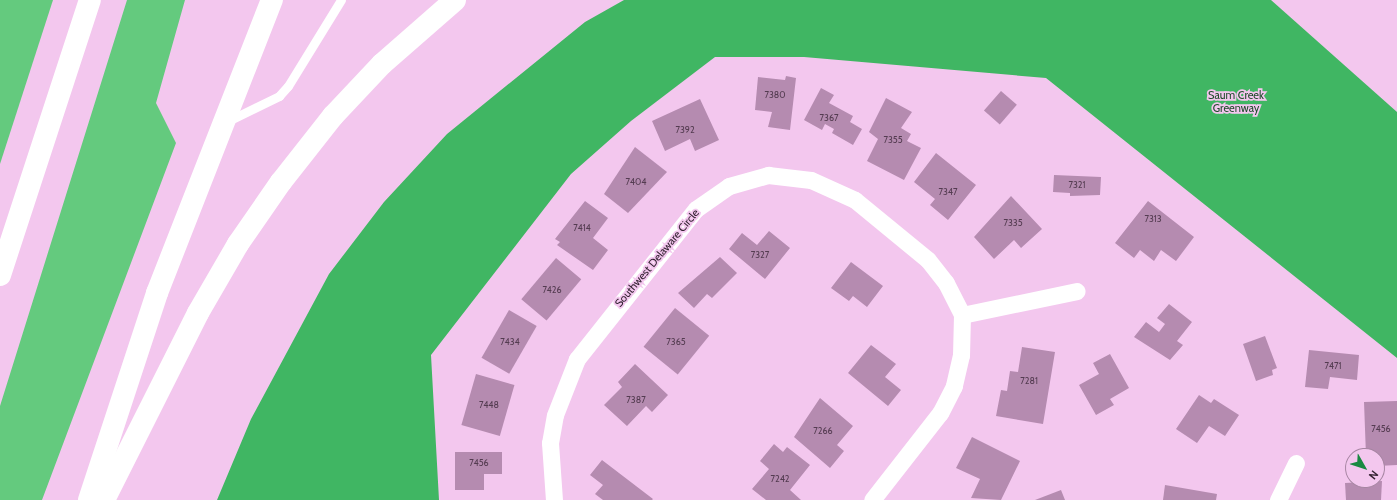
<!DOCTYPE html>
<html>
<head>
<meta charset="utf-8">
<style>
	body { margin:0 }
	#map { position:relative; width:1397px; height:500px; overflow:hidden; background:#f3c7ee; font-family:Cabin,sans-serif }
	div>[style] { position:absolute }
	[style*='--x'] { left:calc(var(--x)*1px); top:calc(var(--y)*1px); width:calc(var(--w)*1px); rotate:calc(var(--a)*1deg) }
	.green>* { inset:0; background:#64ca7e }
	.forest>* { inset:0; background:#40b663 }
	.building>* { inset:0; background:#b58bb0; transform-origin:0 0 }
	.lane>* { height:9px; margin:-4.5px; padding:0 4.5px; transform-origin:4.5px; border-radius:4.5px; background:#fff }
	.street>* { height:17px; margin:-8.5px; padding:0 8.5px; transform-origin:8.5px; border-radius:8.5px; background:#fff }
	.highway>* { height:22px; margin:-11px; padding:0 11px; transform-origin:11px; border-radius:11px; background:#fff }
	span { translate:-50% -50%; white-space:nowrap; text-align:center; line-height:1.15; -webkit-text-stroke:3.5px #f3c7ee; paint-order:stroke }
	.number-label { font-size:9px; color:#543c51 }
	.number-label span { -webkit-text-stroke-width:0 }
	.park-label { font-size:11px; color:#1e4b2a }
	.street-label { font-size:11px; color:#332231 }
	.north { position:absolute; left:1345px; top:448px; width:40px; height:40px; box-sizing:border-box; background:#f3c7ee; border:1px solid #a685a2; border-radius:50%; rotate:129deg; font-size:11px; font-weight:700; line-height:16px; text-align:center; color:#332231 }
	.north::after { content:''; display:block; margin:auto; width:14px; height:18px; background:#198941; clip-path:polygon(50% 0,100% 100%,50% 72%,0 100%) }
</style>
</head>
<body>
<div id="map">
	<div class="green">
		<div style="clip-path:polygon(0 0,53px 0,0 164px)"></div>
		<div style="clip-path:polygon(127px 0,185px 0,156px 103px,176px 143px,42px 500px,0 500px,0 406px)"></div>
	</div>
	<div class="forest">
		<div style="clip-path:polygon(624px 0,1271px 0,1397px 112px,1397px 358px,1046px 78px,804px 57px,715px 57px,631px 121px,571px 174px,431px 355px,439px 500px,217px 500px,251px 419px,329px 274px,384px 202px,447px 134px,585px 22px)"></div>
	</div>
	<div class="building">
		<div style="clip-path:polygon(786px 76px,796px 78px,790px 130px,768px 127px,772px 112px,755px 110px,758px 77px,785px 80px)"></div>
		<div style="clip-path:polygon(821px 88px,834px 95px,829px 103px,853px 116px,850px 122px,862px 129px,853px 145px,832px 133px,834px 129px,825px 124px,822px 130px,804px 120px)"></div>
		<div style="left:1001px;top:91px;width:21px;height:26px;rotate:41deg"></div>
		<div style="clip-path:polygon(886px 98px,912px 112px,901px 128px,911px 134px,907px 141px,921px 148px,904px 180px,867px 161px,878px 139px,869px 132px)"></div>
		<div style="clip-path:polygon(700px 99px,719px 140px,695px 151px,690px 139px,665px 151px,652px 121px)"></div>
		<div style="clip-path:polygon(635px 147px,667px 172px,628px 213px,604px 194px)"></div>
		<div style="clip-path:polygon(936px 153px,976px 185px,948px 220px,930px 205px,935px 199px,914px 182px)"></div>
		<div style="clip-path:polygon(1054px 175px,1101px 177px,1100px 195px,1070px 196px,1070px 193px,1053px 192px)"></div>
		<div style="clip-path:polygon(1011px 196px,1042px 229px,1021px 248px,1014px 240px,994px 259px,974px 237px)"></div>
		<div style="clip-path:polygon(585px 201px,608px 218px,593px 238px,608px 250px,593px 270px,557px 245px,560px 242px,555px 239px)"></div>
		<div style="clip-path:polygon(1148px 201px,1194px 237px,1176px 261px,1161px 250px,1154px 261px,1140px 250px,1134px 258px,1115px 243px)"></div>
		<div style="clip-path:polygon(769px 231px,790px 248px,765px 279px,729px 249px,742px 233px,757px 245px)"></div>
		<div style="clip-path:polygon(720px 257px,737px 273px,712px 298px,707px 294px,694px 308px,678px 293px)"></div>
		<div style="left:556px;top:258px;width:33px;height:54px;rotate:40deg"></div>
		<div style="clip-path:polygon(851px 262px,883px 286px,867px 307px,853px 296px,849px 301px,831px 288px)"></div>
		<div style="clip-path:polygon(1169px 304px,1192px 322px,1177px 341px,1183px 345px,1170px 360px,1134px 337px,1146px 322px,1159px 332px,1165px 324px,1157px 318px)"></div>
		<div style="left:675px;top:308px;width:44px;height:50px;rotate:39deg"></div>
		<div style="left:509px;top:310px;width:32px;height:55px;rotate:30deg"></div>
		<div style="clip-path:polygon(1265px 336px,1277px 368px,1272px 370px,1273px 375px,1256px 381px,1243px 344px)"></div>
		<div style="clip-path:polygon(871px 345px,896px 364px,885px 377px,901px 390px,888px 406px,848px 373px)"></div>
		<div style="clip-path:polygon(1022px 347px,1055px 352px,1043px 424px,996px 416px,1001px 390px,1007px 391px,1010px 371px,1018px 372px)"></div>
		<div style="clip-path:polygon(1309px 350px,1359px 355px,1357px 380px,1330px 377px,1328px 389px,1305px 387px)"></div>
		<div style="clip-path:polygon(1110px 354px,1129px 388px,1110px 399px,1114px 405px,1096px 415px,1079px 385px,1099px 374px,1093px 363px)"></div>
		<div style="clip-path:polygon(635px 364px,668px 395px,652px 412px,646px 406px,627px 426px,604px 405px,622px 387px,618px 382px)"></div>
		<div style="left:476px;top:374px;width:40px;height:53px;rotate:16deg"></div>
		<div style="clip-path:polygon(1199px 395px,1211px 403px,1214px 399px,1239px 415px,1225px 436px,1209px 426px,1197px 443px,1176px 429px)"></div>
		<div style="clip-path:polygon(820px 398px,853px 426px,837px 445px,844px 451px,830px 468px,794px 437px)"></div>
		<div style="clip-path:polygon(1397px 401px,1397px 465px,1377px 466px,1377px 456px,1366px 456px,1364px 402px)"></div>
		<div style="clip-path:polygon(972px 437px,1020px 461px,1001px 500px,971px 498px,980px 479px,956px 468px)"></div>
		<div style="clip-path:polygon(774px 444px,783px 452px,787px 447px,810px 465px,790px 490px,801px 500px,766px 500px,752px 489px,769px 469px,760px 461px)"></div>
		<div style="clip-path:polygon(455px 452px,502px 452px,502px 474px,484px 474px,484px 490px,455px 490px)"></div>
		<div style="clip-path:polygon(602px 460px,653px 499px,652px 500px,603px 500px,595px 494px,603px 485px,590px 475px)"></div>
		<div style="clip-path:polygon(1382px 481px,1381px 500px,1346px 500px,1345px 483px)"></div>
		<div style="clip-path:polygon(1165px 485px,1217px 494px,1216px 500px,1163px 500px)"></div>
		<div style="clip-path:polygon(1061px 490px,1065px 500px,1035px 500px)"></div>
	</div>
	<div class="lane">
		<div style="--x:228;--y:121;--w:57;--a:-26.1"></div>
		<div style="--x:279;--y:96;--w:13;--a:-48"></div>
		<div style="--x:288;--y:86;--w:101;--a:-58.4"></div>
	</div>
	<div class="street">
		<div style="--x:962;--y:315;--w:117;--a:-11.8"></div>
		<div style="--x:554;--y:500;--w:57;--a:-94"></div>
		<div style="--x:550;--y:443;--w:28;--a:-80"></div>
		<div style="--x:555;--y:415;--w:60;--a:-68.6"></div>
		<div style="--x:577;--y:359;--w:191;--a:-51.6"></div>
		<div style="--x:696;--y:209;--w:40;--a:-34.9"></div>
		<div style="--x:729;--y:186;--w:41;--a:-15.8"></div>
		<div style="--x:768;--y:175;--w:43;--a:6.6"></div>
		<div style="--x:811;--y:180;--w:48;--a:24.4"></div>
		<div style="--x:855;--y:200;--w:94;--a:39.4"></div>
		<div style="--x:928;--y:260;--w:29;--a:52"></div>
		<div style="--x:946;--y:283;--w:36;--a:63"></div>
		<div style="--x:962;--y:315;--w:40;--a:91.4"></div>
		<div style="--x:961;--y:355;--w:32;--a:103"></div>
		<div style="--x:954;--y:386;--w:30;--a:117"></div>
		<div style="--x:940;--y:413;--w:110;--a:128"></div>
		<div style="--x:1278;--y:500;--w:41;--a:-64.1"></div>
	</div>
	<div class="highway">
		<div style="--x:0;--y:275;--w:289;--a:-71.9"></div>
		<div style="--x:89;--y:500;--w:218;--a:-71.8"></div>
		<div style="--x:157;--y:293;--w:315;--a:-68.6"></div>
		<div style="--x:104;--y:500;--w:209;--a:-63.3"></div>
		<div style="--x:198;--y:313;--w:80;--a:-59.9"></div>
		<div style="--x:238;--y:244;--w:75;--a:-55.3"></div>
		<div style="--x:281;--y:182;--w:84;--a:-51.8"></div>
		<div style="--x:333;--y:116;--w:71;--a:-46.7"></div>
		<div style="--x:382;--y:64;--w:97;--a:-41.2"></div>
	</div>
	<div class="number-label">
		<span style="left:775px;top:95px">7380</span>
		<span style="left:829px;top:118px">7367</span>
		<span style="left:685px;top:130px">7392</span>
		<span style="left:893px;top:140px">7355</span>
		<span style="left:636px;top:182px">7404</span>
		<span style="left:1077px;top:185px">7321</span>
		<span style="left:948px;top:192px">7347</span>
		<span style="left:1153px;top:219px">7313</span>
		<span style="left:1013px;top:223px">7335</span>
		<span style="left:582px;top:228px">7414</span>
		<span style="left:760px;top:255px">7327</span>
		<span style="left:552px;top:290px">7426</span>
		<span style="left:510px;top:342px">7434</span>
		<span style="left:676px;top:342px">7365</span>
		<span style="left:1333px;top:366px">7471</span>
		<span style="left:1029px;top:381px">7281</span>
		<span style="left:636px;top:400px">7387</span>
		<span style="left:489px;top:405px">7448</span>
		<span style="left:1381px;top:429px">7456</span>
		<span style="left:823px;top:431px">7266</span>
		<span style="left:479px;top:463px">7456</span>
		<span style="left:780px;top:479px">7242</span>
	</div>
	<div class="park-label">
		<span style="left:1236px;top:102px">Saum Creek<br>Greenway</span>
	</div>
	<div class="street-label">
		<span style="left:657px;top:258px;rotate:-50deg">Southwest Delaware Circle</span>
	</div>
	<div class="north">N</div>
</div>
</body>
</html>
